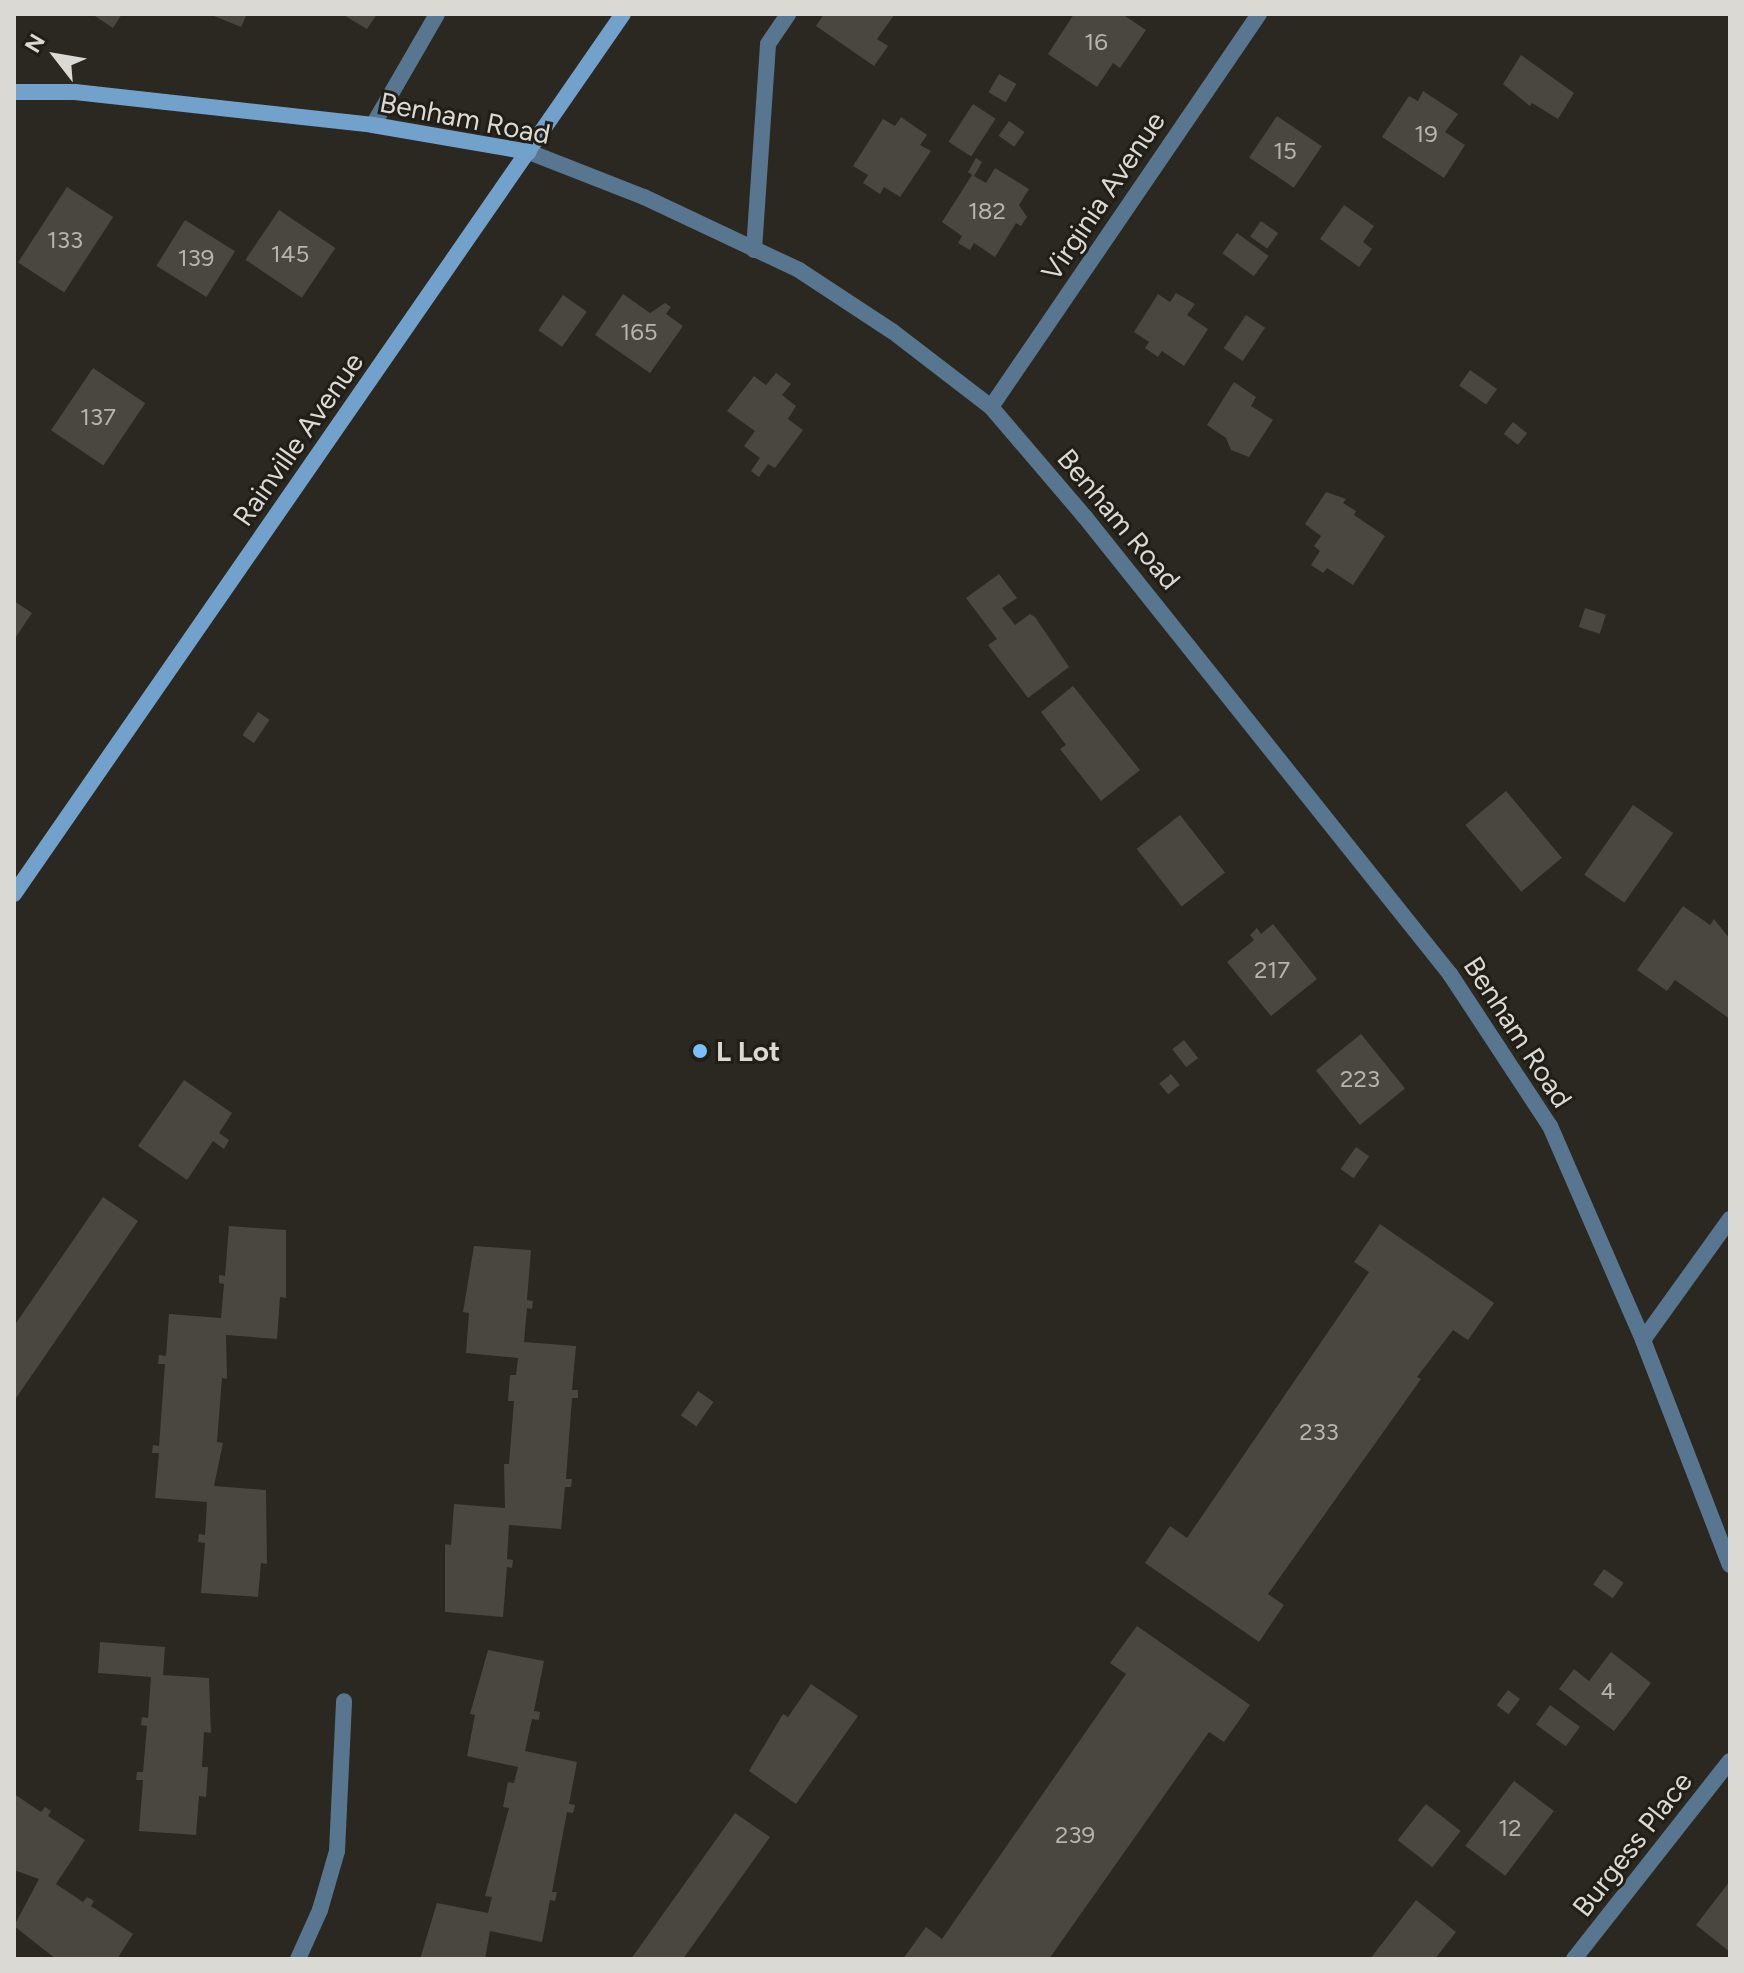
<!DOCTYPE html>
<html>
<head>
<meta charset="utf-8">
<style>
	body { margin:0 }
	#map { position:relative; width:1744px; height:1973px; overflow:hidden; background:#2a2821; font-family:Figtree,sans-serif }
	div>[style] { position:absolute }
	[style*='--x'] { left:calc(var(--x)*1px); top:calc(var(--y)*1px); width:calc(var(--w)*1px); rotate:calc(var(--a)*1deg) }
	.building>* { inset:0; background:#49473f; transform-origin:0 0 }
	.lane>* { height:16px; margin:-8px; padding:0 8px; transform-origin:8px; border-radius:8px; background:#58768f }
	.street>* { height:16px; margin:-8px; padding:0 8px; transform-origin:8px; border-radius:8px; background:#58768f }
	.secondary>* { height:16px; margin:-8px; padding:0 8px; transform-origin:8px; border-radius:8px; background:#72a2cb }
	.dots>* { width:22px; height:22px; translate:-50% -50%; box-sizing:border-box; border:4px solid #201e17; border-radius:50% }
	span { translate:-50% -50%; white-space:nowrap; text-align:center; line-height:1.15; -webkit-text-stroke:6px #201e17; paint-order:stroke }
	.number-label { font-size:24px; color:#b6b4af }
	.number-label span { -webkit-text-stroke-width:0 }
	.street-label { font-size:28px; color:#dbd9d4 }
	.poi-label { font-size:28px; color:#dbd9d4; font-weight:700 }
	.left { translate:0 -50%; text-align:left }
	.frame { position:absolute; inset:0; border:16px solid #dbd9d4; pointer-events:none }
	.north { position:absolute; left:16px; top:16px; width:80px; height:80px; -webkit-text-stroke:6px #201e17; paint-order:stroke; rotate:301deg; font-size:22px; font-weight:700; line-height:32px; text-align:center; color:#dbd9d4 }
	.north::after { content:''; display:block; margin:auto; width:28px; height:36px; background:#dbd9d4; clip-path:polygon(50% 0,100% 100%,50% 72%,0 100%) }
</style>
</head>
<body>
<div id="map">
	<div class="building">
		<div style="clip-path:polygon(92px 14px,122px 14px,113px 28px)"></div>
		<div style="clip-path:polygon(209px 14px,247px 14px,241px 27px)"></div>
		<div style="clip-path:polygon(342px 14px,377px 14px,367px 29px)"></div>
		<div style="clip-path:polygon(824px 14px,895px 14px,877px 39px,888px 46px,874px 66px,816px 26px)"></div>
		<div style="clip-path:polygon(1074px 14px,1122px 14px,1146px 30px,1120px 68px,1113px 63px,1097px 87px,1048px 54px)"></div>
		<div style="clip-path:polygon(1521px 55px,1574px 93px,1558px 119px,1532px 103px,1530px 106px,1503px 84px)"></div>
		<div style="left:999px;top:74px;width:20px;height:21px;rotate:30deg"></div>
		<div style="clip-path:polygon(1423px 91px,1458px 114px,1445px 132px,1465px 145px,1444px 178px,1382px 137px,1409px 96px,1418px 101px)"></div>
		<div style="left:973px;top:104px;width:27px;height:45px;rotate:33deg"></div>
		<div style="left:1277px;top:116px;width:54px;height:50px;rotate:34deg"></div>
		<div style="clip-path:polygon(901px 117px,927px 135px,920px 145px,931px 151px,900px 197px,884px 187px,880px 194px,863px 183px,868px 175px,853px 166px,883px 119px,895px 126px)"></div>
		<div style="left:1009px;top:121px;width:19px;height:18px;rotate:35deg"></div>
		<div style="clip-path:polygon(976px 158px,982px 162px,974px 176px,986px 183px,995px 168px,1029px 189px,1019px 205px,1027px 217px,1021px 226px,1016px 223px,995px 257px,974px 243px,970px 250px,958px 243px,962px 236px,942px 222px,972px 175px,968px 172px)"></div>
		<div style="left:67px;top:187px;width:55px;height:90px;rotate:33deg"></div>
		<div style="clip-path:polygon(1344px 205px,1374px 226px,1363px 242px,1372px 249px,1359px 267px,1320px 239px)"></div>
		<div style="left:279px;top:210px;width:68px;height:60px;rotate:34deg"></div>
		<div style="left:185px;top:220px;width:59px;height:54px;rotate:32deg"></div>
		<div style="left:1261px;top:221px;width:21px;height:19px;rotate:35deg"></div>
		<div style="left:1237px;top:233px;width:39px;height:25px;rotate:36deg"></div>
		<div style="clip-path:polygon(1176px 293px,1195px 304px,1187px 315px,1208px 329px,1184px 366px,1162px 351px,1158px 357px,1145px 348px,1149px 342px,1134px 332px,1158px 294px,1170px 302px)"></div>
		<div style="clip-path:polygon(623px 294px,650px 313px,665px 303px,671px 307px,666px 314px,683px 326px,650px 373px,595px 335px)"></div>
		<div style="left:563px;top:295px;width:29px;height:43px;rotate:35deg"></div>
		<div style="left:1246px;top:315px;width:23px;height:40px;rotate:34deg"></div>
		<div style="left:93px;top:368px;width:63px;height:75px;rotate:34deg"></div>
		<div style="left:1470px;top:370px;width:33px;height:19px;rotate:35deg"></div>
		<div style="clip-path:polygon(776px 373px,791px 384px,782px 395px,796px 406px,788px 419px,803px 430px,775px 468px,768px 464px,759px 477px,751px 471px,760px 458px,744px 446px,755px 431px,727px 411px,754px 376px,766px 385px)"></div>
		<div style="clip-path:polygon(1234px 382px,1256px 397px,1251px 406px,1273px 420px,1249px 457px,1231px 450px,1226px 438px,1207px 425px)"></div>
		<div style="left:1513px;top:422px;width:18px;height:15px;rotate:38deg"></div>
		<div style="clip-path:polygon(1326px 492px,1346px 499px,1343px 503px,1356px 511px,1354px 515px,1385px 536px,1353px 585px,1327px 568px,1323px 573px,1311px 565px,1320px 551px,1314px 546px,1321px 536px,1305px 524px)"></div>
		<div style="clip-path:polygon(999px 574px,1017px 598px,1002px 608px,1015px 625px,1030px 614px,1035px 617px,1069px 667px,1028px 698px,988px 645px,997px 639px,966px 598px)"></div>
		<div style="clip-path:polygon(14px 601px,32px 613px,14px 640px)"></div>
		<div style="left:1585px;top:608px;width:22px;height:20px;rotate:18deg"></div>
		<div style="clip-path:polygon(1073px 686px,1140px 770px,1101px 801px,1060px 749px,1066px 745px,1041px 712px)"></div>
		<div style="left:258px;top:712px;width:14px;height:28px;rotate:34deg"></div>
		<div style="left:1506px;top:791px;width:87px;height:53px;rotate:50deg"></div>
		<div style="left:1633px;top:805px;width:49px;height:85px;rotate:35deg"></div>
		<div style="left:1180px;top:815px;width:73px;height:55px;rotate:52deg"></div>
		<div style="clip-path:polygon(1683px 906px,1710px 925px,1714px 919px,1730px 939px,1730px 1019px,1675px 980px,1667px 991px,1637px 970px)"></div>
		<div style="clip-path:polygon(1273px 924px,1317px 979px,1271px 1016px,1227px 962px,1254px 940px,1250px 935px,1257px 928px,1261px 934px)"></div>
		<div style="left:1361px;top:1034px;width:70px;height:58px;rotate:51deg"></div>
		<div style="left:1184px;top:1040px;width:23px;height:15px;rotate:52deg"></div>
		<div style="left:1171px;top:1074px;width:14px;height:15px;rotate:51deg"></div>
		<div style="clip-path:polygon(184px 1080px,232px 1113px,219px 1133px,229px 1140px,224px 1149px,213px 1141px,187px 1180px,138px 1146px)"></div>
		<div style="left:1356px;top:1147px;width:16px;height:27px;rotate:35deg"></div>
		<div style="clip-path:polygon(103px 1197px,138px 1221px,14px 1401px,14px 1326px)"></div>
		<div style="clip-path:polygon(1380px 1224px,1494px 1303px,1468px 1340px,1453px 1330px,1417px 1377px,1421px 1379px,1268px 1594px,1284px 1605px,1259px 1642px,1145px 1563px,1170px 1526px,1187px 1538px,1369px 1272px,1354px 1262px)"></div>
		<div style="clip-path:polygon(229px 1226px,286px 1230px,286px 1298px,280px 1297px,277px 1339px,226px 1335px,227px 1379px,222px 1378px,217px 1442px,223px 1443px,214px 1486px,266px 1490px,267px 1564px,261px 1563px,258px 1597px,201px 1593px,205px 1543px,198px 1542px,199px 1534px,205px 1535px,207px 1502px,155px 1498px,159px 1453px,152px 1453px,153px 1445px,159px 1446px,165px 1364px,158px 1364px,159px 1355px,166px 1356px,169px 1314px,221px 1318px,224px 1284px,219px 1283px,219px 1275px,225px 1276px)"></div>
		<div style="clip-path:polygon(474px 1246px,531px 1250px,527px 1300px,533px 1301px,532px 1309px,527px 1308px,524px 1342px,576px 1346px,572px 1390px,578px 1390px,578px 1398px,572px 1398px,566px 1479px,572px 1479px,571px 1487px,565px 1487px,561px 1529px,509px 1525px,507px 1559px,513px 1560px,512px 1568px,507px 1567px,503px 1617px,445px 1612px,445px 1544px,451px 1545px,454px 1504px,505px 1508px,504px 1464px,509px 1464px,514px 1401px,508px 1401px,510px 1375px,516px 1375px,518px 1358px,466px 1353px,469px 1313px,463px 1312px)"></div>
		<div style="left:698px;top:1391px;width:19px;height:30px;rotate:35deg"></div>
		<div style="left:1604px;top:1569px;width:24px;height:19px;rotate:35deg"></div>
		<div style="clip-path:polygon(1137px 1626px,1250px 1705px,1224px 1742px,1209px 1732px,1049px 1959px,903px 1959px,926px 1927px,942px 1939px,1126px 1674px,1110px 1663px)"></div>
		<div style="clip-path:polygon(100px 1642px,165px 1647px,163px 1675px,209px 1678px,211px 1733px,204px 1732px,202px 1767px,208px 1767px,206px 1797px,199px 1796px,196px 1835px,139px 1831px,143px 1780px,136px 1780px,137px 1772px,143px 1772px,147px 1726px,141px 1725px,142px 1717px,148px 1718px,151px 1677px,98px 1673px)"></div>
		<div style="clip-path:polygon(488px 1650px,544px 1661px,534px 1711px,540px 1712px,539px 1720px,532px 1719px,525px 1751px,577px 1762px,569px 1804px,575px 1805px,573px 1813px,567px 1812px,552px 1892px,557px 1892px,555px 1901px,550px 1900px,542px 1942px,490px 1931px,485px 1959px,420px 1959px,437px 1903px,488px 1913px,492px 1897px,485px 1896px,509px 1808px,503px 1807px,508px 1782px,514px 1783px,518px 1767px,467px 1756px,475px 1715px,470px 1714px)"></div>
		<div style="clip-path:polygon(1611px 1652px,1651px 1683px,1614px 1731px,1559px 1689px,1574px 1669px,1589px 1681px)"></div>
		<div style="clip-path:polygon(811px 1684px,858px 1716px,796px 1804px,749px 1771px,783px 1714px,788px 1717px)"></div>
		<div style="left:1508px;top:1690px;width:15px;height:19px;rotate:37deg"></div>
		<div style="left:1550px;top:1705px;width:37px;height:24px;rotate:36deg"></div>
		<div style="left:1514px;top:1781px;width:50px;height:81px;rotate:37deg"></div>
		<div style="clip-path:polygon(14px 1794px,41px 1812px,45px 1807px,51px 1811px,48px 1816px,85px 1840px,56px 1884px,83px 1902px,87px 1897px,94px 1901px,91px 1906px,133px 1934px,117px 1959px,56px 1959px,14px 1926px,39px 1879px,14px 1870px)"></div>
		<div style="left:1426px;top:1804px;width:44px;height:46px;rotate:38deg"></div>
		<div style="clip-path:polygon(735px 1813px,770px 1837px,683px 1959px,631px 1959px)"></div>
		<div style="clip-path:polygon(1730px 1881px,1730px 1952px,1696px 1925px)"></div>
		<div style="clip-path:polygon(1416px 1900px,1456px 1932px,1441px 1951px,1435px 1959px,1370px 1959px)"></div>
	</div>
	<div class="lane">
		<div style="--x:373;--y:125;--w:128;--a:-60"></div>
		<div style="--x:754;--y:250;--w:206;--a:-86.1"></div>
		<div style="--x:768;--y:44;--w:36;--a:-56"></div>
	</div>
	<div class="street">
		<div style="--x:529;--y:152;--w:123;--a:21.4"></div>
		<div style="--x:644;--y:197;--w:171;--a:25.2"></div>
		<div style="--x:799;--y:270;--w:111;--a:33.3"></div>
		<div style="--x:892;--y:331;--w:125;--a:37.5"></div>
		<div style="--x:991;--y:407;--w:145;--a:49.5"></div>
		<div style="--x:1085;--y:517;--w:585;--a:51.39"></div>
		<div style="--x:1450;--y:974;--w:182;--a:56.7"></div>
		<div style="--x:1550;--y:1126;--w:233;--a:66.5"></div>
		<div style="--x:1643;--y:1340;--w:241;--a:68.9"></div>
		<div style="--x:991;--y:407;--w:476;--a:-55.7"></div>
		<div style="--x:1643;--y:1340;--w:149;--a:-54.3"></div>
		<div style="--x:298;--y:1959;--w:54;--a:-65.8"></div>
		<div style="--x:320;--y:1910;--w:61;--a:-73.9"></div>
		<div style="--x:337;--y:1851;--w:150;--a:-87.3"></div>
		<div style="--x:1574;--y:1959;--w:252;--a:-51.8"></div>
	</div>
	<div class="secondary">
		<div style="--x:14;--y:92;--w:61;--a:0"></div>
		<div style="--x:75;--y:92;--w:300;--a:6.3"></div>
		<div style="--x:373;--y:125;--w:158;--a:9.8"></div>
		<div style="--x:14;--y:894;--w:1070;--a:-55.32"></div>
	</div>
	<div class="dots">
		<div style="left:700px;top:1051px;background:#79bff8"></div>
	</div>
	<div class="number-label">
		<span style="left:1096px;top:42px">16</span>
		<span style="left:1426px;top:134px">19</span>
		<span style="left:1285px;top:151px">15</span>
		<span style="left:987px;top:211px">182</span>
		<span style="left:65px;top:240px">133</span>
		<span style="left:290px;top:254px">145</span>
		<span style="left:196px;top:258px">139</span>
		<span style="left:639px;top:332px">165</span>
		<span style="left:98px;top:417px">137</span>
		<span style="left:1272px;top:970px">217</span>
		<span style="left:1360px;top:1079px">223</span>
		<span style="left:1319px;top:1432px">233</span>
		<span style="left:1608px;top:1691px">4</span>
		<span style="left:1510px;top:1828px">12</span>
		<span style="left:1075px;top:1835px">239</span>
	</div>
	<div class="street-label">
		<span style="left:465px;top:118px;rotate:11deg">Benham Road</span>
		<span style="left:1103px;top:196px;rotate:-56deg">Virginia Avenue</span>
		<span style="left:298px;top:439px;rotate:-55deg">Rainville Avenue</span>
		<span style="left:1119px;top:519px;rotate:50deg">Benham Road</span>
		<span style="left:1518px;top:1032px;rotate:57deg">Benham Road</span>
		<span style="left:1632px;top:1844px;rotate:-52deg">Burgess Place</span>
	</div>
	<div class="poi-label">
		<span class="left" style="left:716px;top:1051px">L Lot</span>
	</div>
	<div class="frame"></div>
	<div class="north">N</div>
</div>
</body>
</html>
